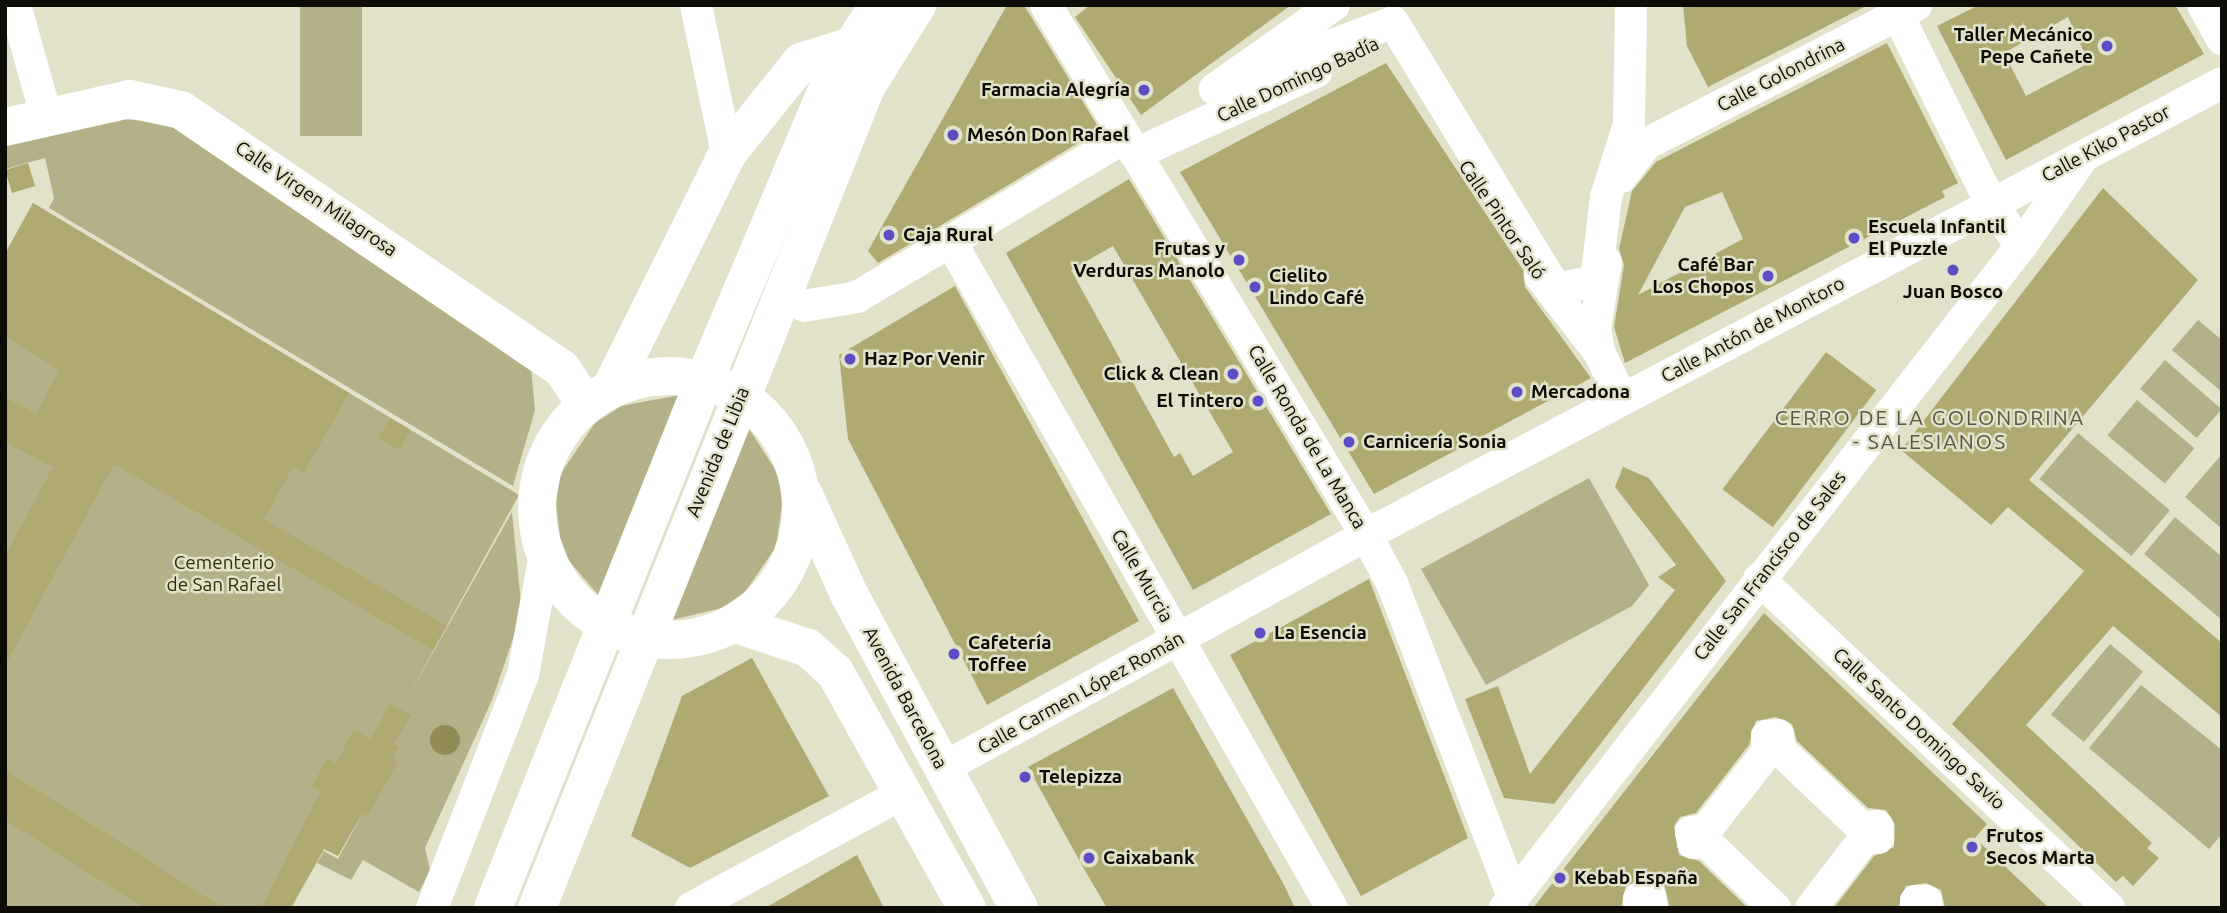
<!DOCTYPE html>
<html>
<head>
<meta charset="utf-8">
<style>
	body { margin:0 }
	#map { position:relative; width:2227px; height:913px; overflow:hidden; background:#e2e1ca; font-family:Ubuntu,sans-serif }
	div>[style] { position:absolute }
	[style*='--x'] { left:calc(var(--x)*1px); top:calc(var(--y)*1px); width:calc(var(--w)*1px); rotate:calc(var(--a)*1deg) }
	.green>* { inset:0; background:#b4b189; transform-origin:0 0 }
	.water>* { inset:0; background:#918c55 }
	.round { border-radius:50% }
	.building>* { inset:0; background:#afaa72; transform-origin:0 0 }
	.street>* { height:32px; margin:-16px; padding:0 16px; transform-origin:16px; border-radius:16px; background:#fff }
	.secondary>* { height:38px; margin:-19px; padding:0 19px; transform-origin:19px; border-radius:19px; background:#fff }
	.primary>* { height:38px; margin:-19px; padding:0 19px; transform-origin:19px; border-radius:19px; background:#fff }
	.primary>.ring { margin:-19px; padding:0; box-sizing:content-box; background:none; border:38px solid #fff; border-radius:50% }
	.dots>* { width:19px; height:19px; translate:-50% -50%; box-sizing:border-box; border:4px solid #e2e1ca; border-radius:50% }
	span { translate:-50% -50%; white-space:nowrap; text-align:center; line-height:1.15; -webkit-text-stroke:5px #e2e1ca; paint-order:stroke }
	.poi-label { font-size:19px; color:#0d0c06; font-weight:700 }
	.right { translate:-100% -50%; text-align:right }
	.left { translate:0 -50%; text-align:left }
	.street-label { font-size:19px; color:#0d0c06 }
	.park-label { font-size:19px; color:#322e00 }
	.neighbourhood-label { font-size:21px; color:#595744; letter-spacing:2px }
	.frame { position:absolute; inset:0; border:7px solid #0d0c06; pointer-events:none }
</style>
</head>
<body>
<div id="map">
	<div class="green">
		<div style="left:300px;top:5px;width:62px;height:131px"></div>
		<div style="clip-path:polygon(110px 118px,168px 123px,531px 366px,535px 410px,513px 486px,49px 208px,54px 198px,45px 158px,5px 169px,5px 144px)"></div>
		<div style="clip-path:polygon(33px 203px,519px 495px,404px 704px,512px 512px,521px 603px,516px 630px,492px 700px,425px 848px,430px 870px,419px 892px,363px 860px,351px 880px,317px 863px,324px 851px,338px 859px,362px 814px,324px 849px,291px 908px,5px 908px,5px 254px)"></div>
		<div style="clip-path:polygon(2198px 320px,2222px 340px,2222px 392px,2172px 350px)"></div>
		<div style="left:2165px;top:360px;width:75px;height:38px;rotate:41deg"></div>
		<div style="clip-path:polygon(680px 395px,601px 598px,569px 561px,560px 537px,556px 502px,561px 473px,595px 423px,621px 406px)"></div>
		<div style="left:2137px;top:400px;width:75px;height:46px;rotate:40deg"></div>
		<div style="clip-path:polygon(745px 423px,777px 472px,783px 498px,776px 547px,745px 592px,722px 608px,667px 621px)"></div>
		<div style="left:2078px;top:433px;width:120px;height:60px;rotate:40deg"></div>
		<div style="clip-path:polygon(2222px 454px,2222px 529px,2185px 497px)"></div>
		<div style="clip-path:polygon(1589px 478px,1649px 585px,1632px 606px,1486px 685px,1421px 569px)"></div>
		<div style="clip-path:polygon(2175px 517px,2222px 557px,2222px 620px,2144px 554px)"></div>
		<div style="left:2110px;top:644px;width:43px;height:92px;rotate:40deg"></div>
		<div style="clip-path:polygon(2141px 685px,2222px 750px,2222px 834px,2209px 849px,2089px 748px)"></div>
	</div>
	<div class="water">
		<div class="round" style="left:430px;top:725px;width:30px;height:30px"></div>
	</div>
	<div class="building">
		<div style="clip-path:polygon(1007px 5px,1024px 5px,1100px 130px,878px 263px,868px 251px)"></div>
		<div style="clip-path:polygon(1090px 5px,1291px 5px,1141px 115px,1075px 17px)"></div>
		<div style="clip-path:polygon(1683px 5px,1868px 5px,1708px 87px,1687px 46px)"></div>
		<div style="clip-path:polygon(evenodd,1979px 5px,2175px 5px,2204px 54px,2006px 160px,1937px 26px,1979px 5px,2068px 17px,2089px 63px,2026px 96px,2004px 53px,2068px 17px)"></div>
		<div style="clip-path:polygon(evenodd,1887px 43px,1958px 183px,1942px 191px,1945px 197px,1625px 363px,1614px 327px,1624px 265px,1619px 249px,1632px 191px,1656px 162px,1887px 43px,1722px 192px,1743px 239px,1638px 295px,1685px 207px,1722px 192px)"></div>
		<div style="clip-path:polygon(1386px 63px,1523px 270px,1525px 287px,1591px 378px,1374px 494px,1180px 172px)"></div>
		<div style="left:28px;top:163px;width:24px;height:24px;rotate:73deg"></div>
		<div style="clip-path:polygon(evenodd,1129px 179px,1331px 514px,1193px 590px,1006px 253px,1129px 179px,1113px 246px,1233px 452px,1193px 476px,1180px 453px,1174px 457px,1071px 270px,1113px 246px)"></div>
		<div style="clip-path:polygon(2103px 188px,2198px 280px,2029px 480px,2222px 643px,2222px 717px,2113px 626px,2026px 725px,2152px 843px,2147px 848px,2159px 858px,2133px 886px,2123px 876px,2116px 882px,1952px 724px,2084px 571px,2008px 507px,1991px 525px,1901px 450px)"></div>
		<div style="clip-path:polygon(33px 203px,349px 393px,304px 473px,293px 467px,264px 519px,447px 626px,433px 650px,114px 464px,5px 666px,5px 556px,53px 467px,5px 442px,5px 397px,36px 414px,59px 370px,5px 336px,5px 254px)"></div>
		<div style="clip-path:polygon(955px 286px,1139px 621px,987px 705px,848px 439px,839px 355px)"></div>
		<div style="left:1826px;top:352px;width:63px;height:172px;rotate:37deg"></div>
		<div style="left:390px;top:418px;width:24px;height:23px;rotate:30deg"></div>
		<div style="clip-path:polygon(1623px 467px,1649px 478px,1726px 581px,1554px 804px,1504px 798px,1465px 699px,1498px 686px,1530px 774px,1675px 590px,1658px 577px,1676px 565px,1615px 487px)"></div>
		<div style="clip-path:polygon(1369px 579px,1468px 838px,1361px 896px,1230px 655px)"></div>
		<div style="clip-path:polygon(1764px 613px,1987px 824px,1975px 838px,2049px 908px,1945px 908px,1941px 890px,1926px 883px,1906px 886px,1898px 908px,1834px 908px,1874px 856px,1894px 847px,1895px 824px,1886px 810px,1868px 808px,1797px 741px,1792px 724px,1776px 717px,1756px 721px,1749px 745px,1696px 813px,1680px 817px,1674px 826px,1679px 855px,1699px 861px,1748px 908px,1670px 908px,1664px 884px,1646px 878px,1626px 886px,1621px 908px,1533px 908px)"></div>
		<div style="clip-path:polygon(752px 658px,829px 796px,690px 868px,631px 836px,682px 696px)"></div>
		<div style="clip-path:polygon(1173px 688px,1283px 883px,1295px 908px,1107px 908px,1084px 869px,1028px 767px)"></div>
		<div style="clip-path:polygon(390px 704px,411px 715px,394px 744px,399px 747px,393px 758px,398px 762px,367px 817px,362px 814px,338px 856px,324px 849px,291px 908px,261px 908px,321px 790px,312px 786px,327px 759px,335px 764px,354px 730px,371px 739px)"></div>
		<div style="clip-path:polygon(5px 770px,101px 830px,223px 908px,144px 908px,5px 820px)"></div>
		<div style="clip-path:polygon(857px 855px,884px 908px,765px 908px)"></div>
	</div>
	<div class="street">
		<div style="--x:15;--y:5;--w:114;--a:74.3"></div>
		<div style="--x:696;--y:5;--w:152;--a:78.2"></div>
		<div style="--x:1046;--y:5;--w:619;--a:58.88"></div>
		<div style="--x:1366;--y:535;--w:55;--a:61.6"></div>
		<div style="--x:1392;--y:583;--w:336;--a:68.9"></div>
		<div style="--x:1334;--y:5;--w:146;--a:144.8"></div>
		<div style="--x:1215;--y:89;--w:190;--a:-20.6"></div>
		<div style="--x:1393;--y:22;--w:313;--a:58.6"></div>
		<div style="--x:1556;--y:289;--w:41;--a:-11.3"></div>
		<div style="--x:1596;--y:281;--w:85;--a:-83.2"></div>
		<div style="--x:1606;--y:197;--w:77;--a:-72.5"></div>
		<div style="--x:1629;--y:124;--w:119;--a:-89"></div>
		<div style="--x:1893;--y:5;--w:221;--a:63.7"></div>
		<div style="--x:1991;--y:203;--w:52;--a:55.1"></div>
		<div style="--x:2203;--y:5;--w:39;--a:61"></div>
		<div style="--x:1135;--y:154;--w:199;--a:-24.4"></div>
		<div style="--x:1621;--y:177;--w:41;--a:-52.9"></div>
		<div style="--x:1646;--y:144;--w:304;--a:-27.2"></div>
		<div style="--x:952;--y:244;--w:765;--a:60.22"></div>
		<div style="--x:1540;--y:276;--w:96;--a:52.2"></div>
		<div style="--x:1599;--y:352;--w:52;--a:63.9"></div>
		<div style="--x:804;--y:306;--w:54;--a:-9.6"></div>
		<div style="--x:857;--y:297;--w:312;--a:-30.8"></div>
		<div style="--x:1599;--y:352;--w:25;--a:-99"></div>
		<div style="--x:1595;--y:327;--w:66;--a:-80.4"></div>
		<div style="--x:1759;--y:579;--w:480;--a:43.2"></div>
		<div style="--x:943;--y:768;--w:483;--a:-28.8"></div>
		<div style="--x:1366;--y:535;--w:968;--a:-27.84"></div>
		<div style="--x:432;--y:908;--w:250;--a:-68.7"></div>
		<div style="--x:523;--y:675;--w:123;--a:-79.7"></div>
		<div style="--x:691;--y:908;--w:242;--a:-28.4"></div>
		<div style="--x:1505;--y:908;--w:839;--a:-52.07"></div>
		<div style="--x:2021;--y:246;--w:105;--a:-55.1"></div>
		<div style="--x:1640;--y:908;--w:9;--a:-96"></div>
		<div style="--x:1639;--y:899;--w:11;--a:-15"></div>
		<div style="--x:1650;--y:896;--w:12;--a:81"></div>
		<div style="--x:1775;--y:908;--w:95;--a:-136.3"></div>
		<div style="--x:1706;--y:842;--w:13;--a:176"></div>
		<div style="--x:1693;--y:843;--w:11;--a:-100"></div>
		<div style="--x:1691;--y:832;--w:15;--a:-8"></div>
		<div style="--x:1706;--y:830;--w:100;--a:-51.9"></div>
		<div style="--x:1768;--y:751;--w:15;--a:-94"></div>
		<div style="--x:1767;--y:736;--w:11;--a:-5"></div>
		<div style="--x:1778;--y:735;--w:15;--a:82"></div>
		<div style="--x:1780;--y:750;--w:112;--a:43.5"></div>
		<div style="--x:1861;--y:827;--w:16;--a:-4"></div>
		<div style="--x:1877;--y:826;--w:12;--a:85"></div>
		<div style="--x:1878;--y:838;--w:13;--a:180"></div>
		<div style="--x:1865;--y:838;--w:88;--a:127.6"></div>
		<div style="--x:1916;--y:908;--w:7;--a:-90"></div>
		<div style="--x:1916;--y:901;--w:10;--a:0"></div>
		<div style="--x:1926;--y:901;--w:7;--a:82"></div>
	</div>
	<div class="secondary">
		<div style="--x:5;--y:127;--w:128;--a:-12.6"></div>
		<div style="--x:130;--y:99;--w:52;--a:12.2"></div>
		<div style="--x:181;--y:110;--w:461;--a:34.2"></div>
		<div style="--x:562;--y:369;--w:43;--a:56.3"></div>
	</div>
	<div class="primary">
		<div class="ring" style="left:537px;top:376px;width:226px;height:226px"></div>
		<div style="--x:610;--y:390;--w:263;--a:-63.6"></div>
		<div style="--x:727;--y:154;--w:118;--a:-51.2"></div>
		<div style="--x:801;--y:62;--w:53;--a:-17.4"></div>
		<div style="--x:803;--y:493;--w:111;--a:65.5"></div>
		<div style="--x:849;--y:594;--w:357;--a:61.6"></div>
		<div style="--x:733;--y:623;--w:79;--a:18.4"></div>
		<div style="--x:808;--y:648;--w:36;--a:42"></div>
		<div style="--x:835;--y:672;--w:270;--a:60.8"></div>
		<div style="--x:493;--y:908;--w:568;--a:-68.18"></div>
		<div style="--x:704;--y:381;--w:334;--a:-67.1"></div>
		<div style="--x:834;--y:73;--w:82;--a:-56.5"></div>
		<div style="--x:537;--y:908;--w:884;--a:-68.16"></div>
		<div style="--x:866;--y:87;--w:97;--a:-58.1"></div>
	</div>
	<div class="dots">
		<div style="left:2107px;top:46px;background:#5d4dc5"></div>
		<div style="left:1144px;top:90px;background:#5d4dc5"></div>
		<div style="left:953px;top:135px;background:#5d4dc5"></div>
		<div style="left:889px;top:235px;background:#5d4dc5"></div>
		<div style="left:1854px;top:238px;background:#5d4dc5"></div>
		<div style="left:1239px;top:260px;background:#5d4dc5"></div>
		<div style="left:1953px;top:270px;background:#5d4dc5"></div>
		<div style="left:1768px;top:276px;background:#5d4dc5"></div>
		<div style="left:1255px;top:287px;background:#5d4dc5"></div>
		<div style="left:850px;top:359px;background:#5d4dc5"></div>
		<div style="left:1233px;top:374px;background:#5d4dc5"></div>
		<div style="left:1517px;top:392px;background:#5d4dc5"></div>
		<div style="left:1258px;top:401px;background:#5d4dc5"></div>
		<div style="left:1349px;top:442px;background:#5d4dc5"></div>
		<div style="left:1260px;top:633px;background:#5d4dc5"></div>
		<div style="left:954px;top:654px;background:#5d4dc5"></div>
		<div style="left:1025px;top:777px;background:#5d4dc5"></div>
		<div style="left:1972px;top:847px;background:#5d4dc5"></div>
		<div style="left:1089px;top:858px;background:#5d4dc5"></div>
		<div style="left:1560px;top:878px;background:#5d4dc5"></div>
	</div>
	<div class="poi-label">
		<span class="right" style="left:2093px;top:46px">Taller Mecánico<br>Pepe Cañete</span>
		<span class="right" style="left:1130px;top:90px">Farmacia Alegría</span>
		<span class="left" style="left:967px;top:135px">Mesón Don Rafael</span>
		<span class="left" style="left:1868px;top:238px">Escuela Infantil<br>El Puzzle</span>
		<span class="left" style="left:903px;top:235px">Caja Rural</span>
		<span class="right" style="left:1225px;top:260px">Frutas y<br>Verduras Manolo</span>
		<span class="right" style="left:1754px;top:276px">Café Bar<br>Los Chopos</span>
		<span class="left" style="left:1269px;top:287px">Cielito<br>Lindo Café</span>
		<span style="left:1953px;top:292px">Juan Bosco</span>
		<span class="left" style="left:864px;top:359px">Haz Por Venir</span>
		<span class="right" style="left:1219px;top:374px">Click &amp; Clean</span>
		<span class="left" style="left:1531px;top:392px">Mercadona</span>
		<span class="right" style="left:1244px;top:401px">El Tintero</span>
		<span class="left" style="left:1363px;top:442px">Carnicería Sonia</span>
		<span class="left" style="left:1274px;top:633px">La Esencia</span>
		<span class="left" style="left:968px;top:654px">Cafetería<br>Toffee</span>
		<span class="left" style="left:1039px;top:777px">Telepizza</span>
		<span class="left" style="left:1986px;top:847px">Frutos<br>Secos Marta</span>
		<span class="left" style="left:1103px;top:858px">Caixabank</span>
		<span class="left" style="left:1574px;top:878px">Kebab España</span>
	</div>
	<div class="street-label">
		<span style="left:1781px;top:75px;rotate:-27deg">Calle Golondrina</span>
		<span style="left:1298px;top:80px;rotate:-25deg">Calle Domingo Badía</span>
		<span style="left:2106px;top:144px;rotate:-28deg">Calle Kiko Pastor</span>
		<span style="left:316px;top:199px;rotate:34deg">Calle Virgen Milagrosa</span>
		<span style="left:1502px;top:220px;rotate:56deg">Calle Pintor Saló</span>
		<span style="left:1753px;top:330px;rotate:-28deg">Calle Antón de Montoro</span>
		<span style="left:1307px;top:437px;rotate:59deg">Calle Ronda de La Manca</span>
		<span style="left:718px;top:452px;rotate:-68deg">Avenida de Libia</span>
		<span style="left:1770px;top:566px;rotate:-52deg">Calle San Francisco de Sales</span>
		<span style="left:1142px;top:576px;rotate:60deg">Calle Murcia</span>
		<span style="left:1081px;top:693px;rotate:-29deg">Calle Carmen López Román</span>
		<span style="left:905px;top:698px;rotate:62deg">Avenida Barcelona</span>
		<span style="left:1919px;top:729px;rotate:43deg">Calle Santo Domingo Savio</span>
	</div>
	<div class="park-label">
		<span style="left:224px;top:574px">Cementerio<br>de San Rafael</span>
	</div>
	<div class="neighbourhood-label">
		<span style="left:1930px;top:429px">CERRO DE LA GOLONDRINA<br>- SALESIANOS</span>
	</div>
	<div class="frame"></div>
</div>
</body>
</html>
